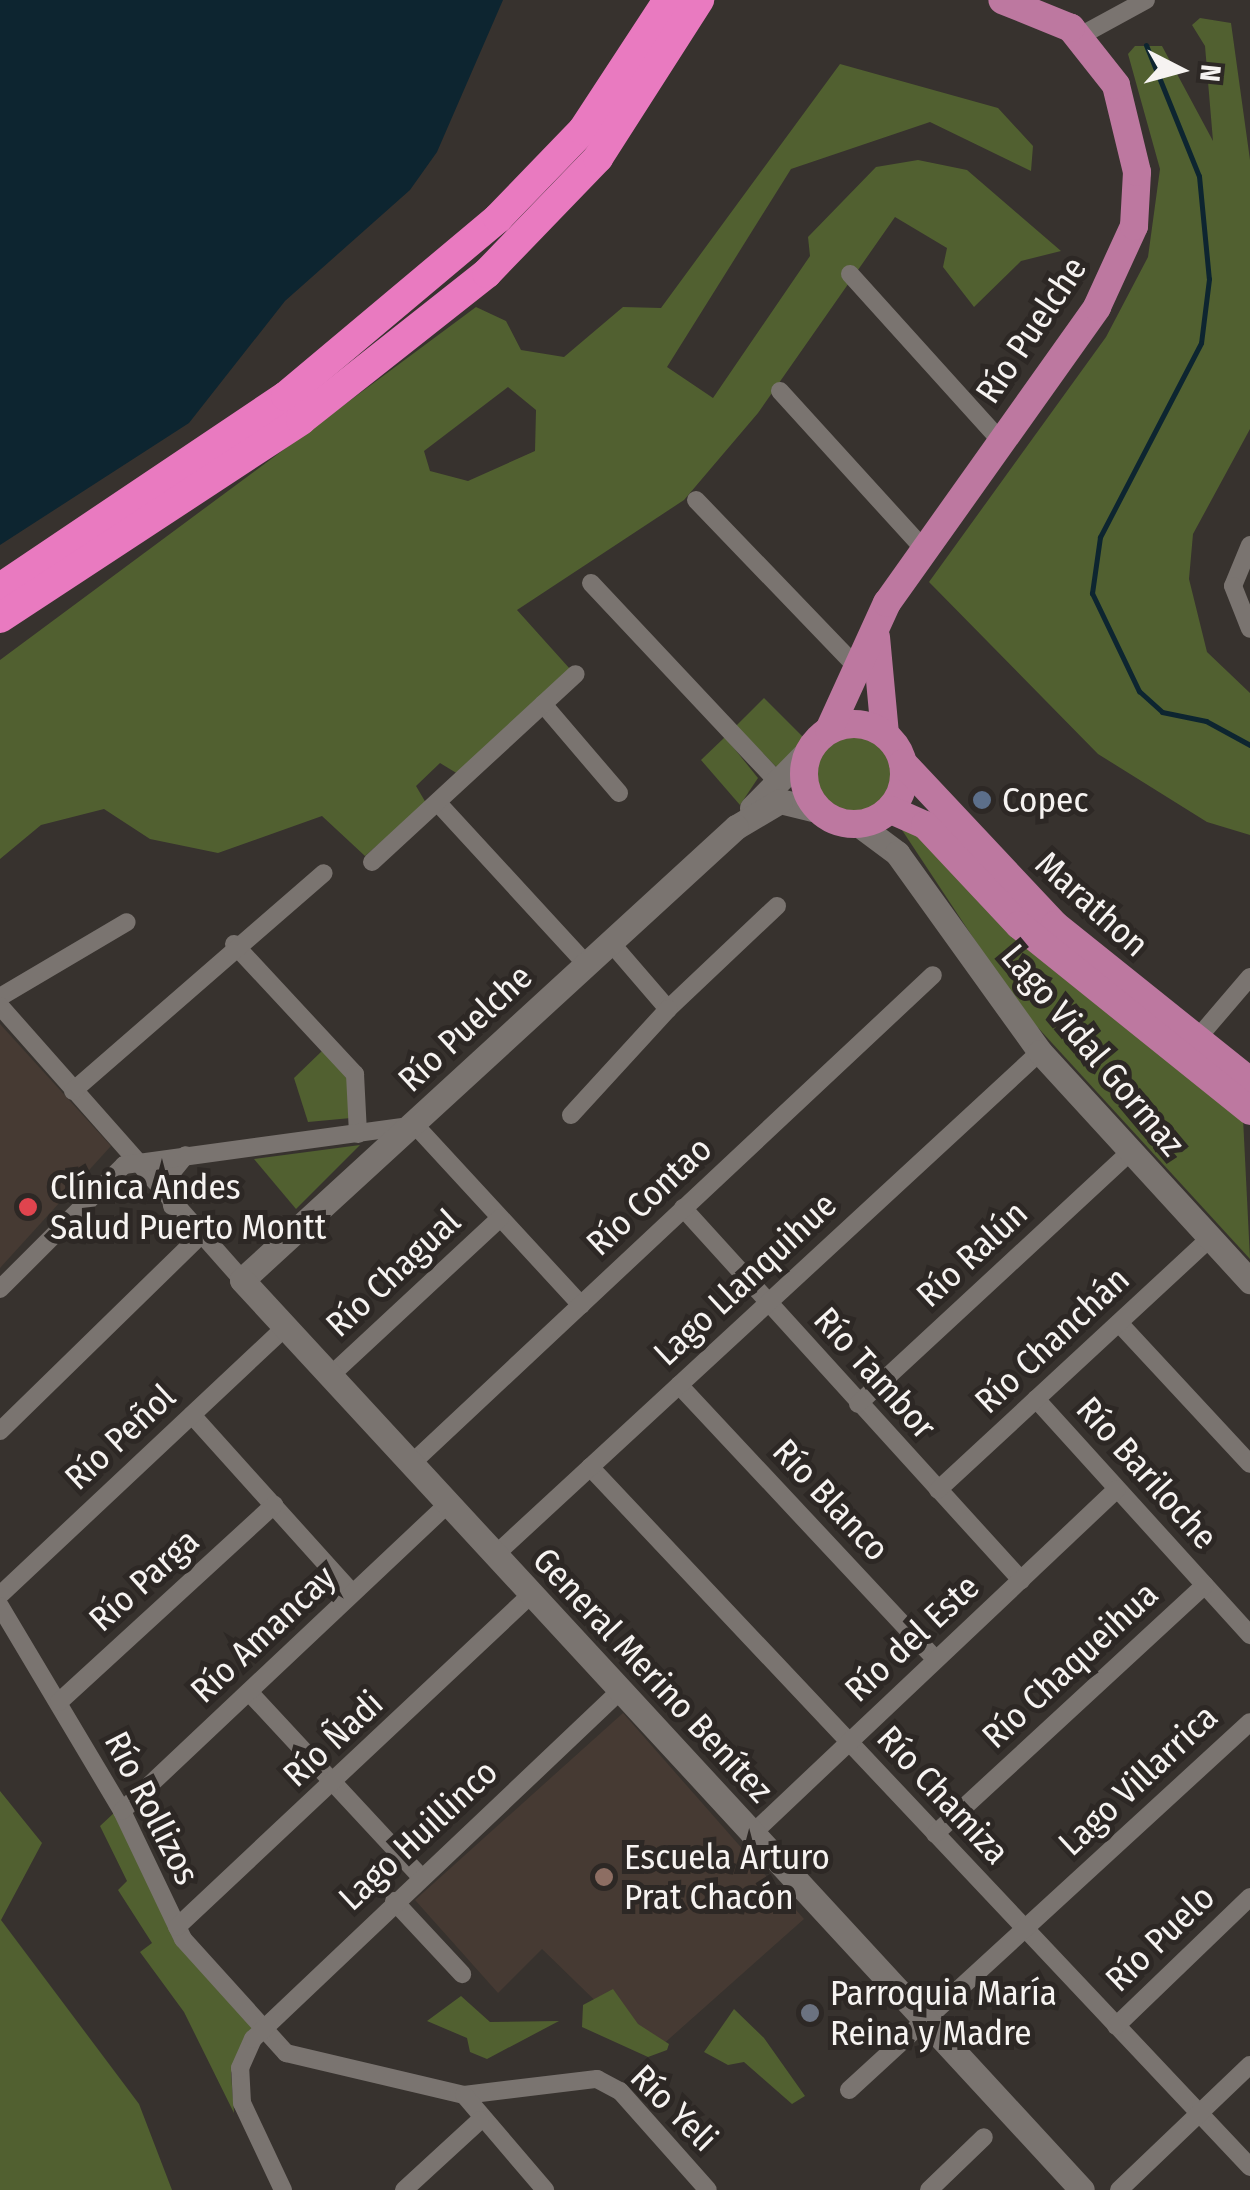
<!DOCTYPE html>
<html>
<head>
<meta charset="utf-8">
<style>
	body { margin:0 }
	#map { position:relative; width:1250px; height:2190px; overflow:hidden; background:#37322e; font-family:"Fira Sans Condensed",sans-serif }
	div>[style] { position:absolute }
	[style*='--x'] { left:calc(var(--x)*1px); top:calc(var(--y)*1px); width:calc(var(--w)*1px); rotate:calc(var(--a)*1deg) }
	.built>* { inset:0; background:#463a33 }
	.green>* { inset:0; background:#516030; transform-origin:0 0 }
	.round { border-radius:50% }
	.water>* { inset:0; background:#0d2530 }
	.stream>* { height:5px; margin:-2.5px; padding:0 2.5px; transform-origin:2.5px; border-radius:2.5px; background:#0d2530 }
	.street>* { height:18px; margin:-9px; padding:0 9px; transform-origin:9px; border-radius:9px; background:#7a7470 }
	.secondary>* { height:25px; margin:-12.5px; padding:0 12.5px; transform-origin:12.5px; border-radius:12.5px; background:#7a7470 }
	.primary>* { height:28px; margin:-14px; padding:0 14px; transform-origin:14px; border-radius:14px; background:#bd78a0 }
	.primary>.ring { margin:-14px; padding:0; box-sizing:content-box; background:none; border:28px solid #bd78a0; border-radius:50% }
	.highway>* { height:30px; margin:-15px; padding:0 15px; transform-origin:15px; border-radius:15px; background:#e97ac0 }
	.dots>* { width:28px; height:28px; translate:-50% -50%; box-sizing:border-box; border:5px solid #2d2825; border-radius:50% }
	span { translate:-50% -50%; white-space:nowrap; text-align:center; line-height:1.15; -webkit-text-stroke:10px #2d2825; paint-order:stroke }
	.street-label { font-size:35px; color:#f6f3f1 }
	.poi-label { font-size:35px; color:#f6f3f1 }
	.left { translate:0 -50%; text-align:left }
	.north { position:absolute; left:1130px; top:20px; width:100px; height:100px; -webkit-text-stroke:8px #2d2825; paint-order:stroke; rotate:96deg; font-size:28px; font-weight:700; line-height:40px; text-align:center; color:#f6f3f1 }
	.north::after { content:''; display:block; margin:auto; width:35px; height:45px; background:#f6f3f1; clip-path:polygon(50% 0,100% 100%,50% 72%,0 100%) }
</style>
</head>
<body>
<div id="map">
	<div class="built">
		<div style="clip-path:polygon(0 1024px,111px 1146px,0 1268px)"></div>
		<div style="clip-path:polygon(623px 1713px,804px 1919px,651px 2055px,542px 1949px,498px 1993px,415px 1900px)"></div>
	</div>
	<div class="green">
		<div style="clip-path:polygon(1200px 18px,1231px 23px,1250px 160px,1250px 429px,1193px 534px,1189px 579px,1207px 652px,1250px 693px,1250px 835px,1207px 822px,1098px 754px,929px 582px,1106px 337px,1148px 257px,1160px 169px,1128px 54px,1135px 46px,1162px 46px,1213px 141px,1205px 46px,1192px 25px)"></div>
		<div style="clip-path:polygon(evenodd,840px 64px,998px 108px,1033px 146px,1031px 171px,930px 122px,791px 169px,667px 367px,713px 398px,810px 256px,808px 237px,876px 167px,918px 160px,967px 170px,1061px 251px,1021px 261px,974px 307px,943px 267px,947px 248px,895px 217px,758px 413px,684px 500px,517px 610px,570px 669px,458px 774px,440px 763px,416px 786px,426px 803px,365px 856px,322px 816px,218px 853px,150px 839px,104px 809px,41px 825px,0 859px,0 660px,476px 307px,506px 321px,521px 350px,564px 357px,623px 307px,661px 308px,840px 64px,508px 387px,536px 410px,535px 451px,468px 481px,430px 471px,424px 451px,508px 387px)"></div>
		<div style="left:764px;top:698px;width:58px;height:40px;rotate:45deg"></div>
		<div class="round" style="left:816px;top:736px;width:76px;height:76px"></div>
		<div style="clip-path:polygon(725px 737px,758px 778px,740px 805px,701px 760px)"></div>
		<div style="clip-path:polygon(900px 827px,912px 828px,1243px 1118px,1250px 1259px,1019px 1007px)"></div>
		<div style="clip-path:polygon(323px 1050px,347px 1075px,351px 1118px,308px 1122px,294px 1078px)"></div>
		<div style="clip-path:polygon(360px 1145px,296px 1209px,254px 1159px)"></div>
		<div style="clip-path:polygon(0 1791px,42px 1843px,1px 1920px,139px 2104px,172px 2190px,0 2190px)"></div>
		<div style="clip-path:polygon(115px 1812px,154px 1892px,253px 2025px,231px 2073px,234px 2113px,184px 2012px,140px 1952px,152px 1943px,118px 1890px,127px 1881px,100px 1826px)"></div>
		<div style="clip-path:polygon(613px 1989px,638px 2024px,669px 2044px,667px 2050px,648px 2057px,582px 2027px,583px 2005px)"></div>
		<div style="clip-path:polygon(461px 1996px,490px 2022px,559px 2021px,487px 2059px,470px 2052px,467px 2038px,427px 2021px)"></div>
		<div style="clip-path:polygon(734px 2009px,764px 2038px,805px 2096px,792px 2104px,744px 2062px,728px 2065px,704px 2052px)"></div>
	</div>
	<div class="water">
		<div style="clip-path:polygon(0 0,503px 0,437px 152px,410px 190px,285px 301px,189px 423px,0 545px)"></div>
	</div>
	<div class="stream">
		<div style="--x:1146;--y:45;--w:141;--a:68"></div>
		<div style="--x:1199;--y:176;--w:103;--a:84.5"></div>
		<div style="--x:1209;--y:279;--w:64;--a:97.1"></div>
		<div style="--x:1201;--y:343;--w:219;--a:117.5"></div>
		<div style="--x:1100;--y:537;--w:57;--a:98.1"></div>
		<div style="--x:1092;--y:593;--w:109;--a:64.4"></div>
		<div style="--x:1139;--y:691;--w:31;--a:42"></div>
		<div style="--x:1162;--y:712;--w:45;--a:11.6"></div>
		<div style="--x:1206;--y:721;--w:50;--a:28.6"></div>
	</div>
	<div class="street">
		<div style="--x:1080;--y:36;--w:75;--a:-28.6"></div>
		<div style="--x:850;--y:274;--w:225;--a:47.9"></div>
		<div style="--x:780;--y:391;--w:212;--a:47.7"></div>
		<div style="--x:696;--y:500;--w:231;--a:46.1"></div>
		<div style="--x:1250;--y:545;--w:44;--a:112.5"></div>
		<div style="--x:1233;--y:586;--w:46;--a:68.4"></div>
		<div style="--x:591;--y:583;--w:270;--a:46.8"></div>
		<div style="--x:543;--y:704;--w:117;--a:49.5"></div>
		<div style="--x:438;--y:803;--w:222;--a:47.4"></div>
		<div style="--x:372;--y:862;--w:277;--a:-42.7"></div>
		<div style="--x:234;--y:944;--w:178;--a:47.1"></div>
		<div style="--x:355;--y:1074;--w:60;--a:87.1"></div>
		<div style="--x:612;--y:944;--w:86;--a:49.3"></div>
		<div style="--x:668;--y:1009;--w:150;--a:-43.4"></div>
		<div style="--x:0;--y:997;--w:147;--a:-30.6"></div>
		<div style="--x:0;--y:1006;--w:366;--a:48.5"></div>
		<div style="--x:1196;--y:1040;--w:83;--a:-49.4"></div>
		<div style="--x:73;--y:1091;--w:332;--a:-41"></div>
		<div style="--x:571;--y:1115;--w:144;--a:-47.5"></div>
		<div style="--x:172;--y:1206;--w:29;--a:-98"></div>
		<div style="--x:168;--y:1177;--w:28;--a:-51"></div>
		<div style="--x:683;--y:1208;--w:503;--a:47.74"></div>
		<div style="--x:0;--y:1289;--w:175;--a:-45"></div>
		<div style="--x:124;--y:1165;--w:294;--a:-7.8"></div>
		<div style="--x:415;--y:1125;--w:245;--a:47.3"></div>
		<div style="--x:1119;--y:1323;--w:192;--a:47.1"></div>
		<div style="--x:330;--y:1376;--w:232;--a:-42.9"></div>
		<div style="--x:679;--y:1385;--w:376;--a:46.9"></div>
		<div style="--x:1036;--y:1399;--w:319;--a:47.8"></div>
		<div style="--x:858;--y:1404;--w:371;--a:-42.8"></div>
		<div style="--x:192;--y:1415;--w:239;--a:48"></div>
		<div style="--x:0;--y:1431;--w:279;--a:-44.3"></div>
		<div style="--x:411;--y:1464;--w:715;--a:-43.13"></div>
		<div style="--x:590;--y:1467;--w:962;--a:46.68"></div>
		<div style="--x:938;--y:1490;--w:371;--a:-42.8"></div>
		<div style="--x:495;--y:1555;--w:742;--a:-42.71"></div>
		<div style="--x:0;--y:1595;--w:391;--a:-43.2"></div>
		<div style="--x:0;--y:1606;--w:239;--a:59.2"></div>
		<div style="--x:122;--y:1811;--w:142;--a:64.5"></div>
		<div style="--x:183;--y:1939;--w:154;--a:47.9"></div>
		<div style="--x:286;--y:2053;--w:183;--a:13.3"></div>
		<div style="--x:464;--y:2095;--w:134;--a:-6.9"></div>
		<div style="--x:597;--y:2079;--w:26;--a:28"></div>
		<div style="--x:620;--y:2091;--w:132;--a:48.4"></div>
		<div style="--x:249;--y:1692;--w:251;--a:47.1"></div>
		<div style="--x:59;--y:1702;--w:292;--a:-42.5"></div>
		<div style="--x:122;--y:1811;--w:448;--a:-43.3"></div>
		<div style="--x:752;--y:1834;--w:502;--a:-43.39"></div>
		<div style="--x:935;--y:1834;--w:367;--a:-42.7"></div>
		<div style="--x:394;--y:1901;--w:100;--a:47"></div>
		<div style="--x:177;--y:1927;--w:485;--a:-43.2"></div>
		<div style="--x:1116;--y:2026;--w:186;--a:-43.9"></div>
		<div style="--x:849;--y:2090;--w:544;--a:-42.54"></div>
		<div style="--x:464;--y:2095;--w:125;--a:49.5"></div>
		<div style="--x:283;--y:2190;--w:96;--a:-115.2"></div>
		<div style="--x:242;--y:2103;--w:35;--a:-93"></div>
		<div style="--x:240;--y:2068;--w:32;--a:-66"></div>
		<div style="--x:253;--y:2039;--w:506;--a:-43.48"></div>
		<div style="--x:404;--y:2190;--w:103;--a:-42.6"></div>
		<div style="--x:929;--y:2190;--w:76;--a:-43.9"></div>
		<div style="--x:1119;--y:2190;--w:181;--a:-43.7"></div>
	</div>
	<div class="secondary">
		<div style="--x:752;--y:808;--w:84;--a:-45.5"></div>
		<div style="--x:821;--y:811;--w:42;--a:-166.3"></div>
		<div style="--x:780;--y:801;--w:51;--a:149.4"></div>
		<div style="--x:736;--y:827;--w:670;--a:137.48"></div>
		<div style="--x:242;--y:1280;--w:1238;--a:47.29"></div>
		<div style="--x:858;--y:824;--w:49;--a:36.6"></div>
		<div style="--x:897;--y:853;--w:245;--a:54.3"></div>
		<div style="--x:1040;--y:1052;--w:311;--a:47.5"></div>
	</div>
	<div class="primary">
		<div style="--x:876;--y:637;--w:97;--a:84.7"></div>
		<div class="ring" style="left:804px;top:724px;width:72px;height:72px"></div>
		<div style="--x:829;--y:730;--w:140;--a:-65.5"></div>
		<div style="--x:887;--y:603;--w:363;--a:-54.6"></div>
		<div style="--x:1097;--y:307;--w:89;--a:-65.4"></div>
		<div style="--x:1134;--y:226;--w:54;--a:-86.8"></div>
		<div style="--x:1137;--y:172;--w:89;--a:-103.6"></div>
		<div style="--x:1116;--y:85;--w:73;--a:-128.3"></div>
		<div style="--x:1071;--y:28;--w:74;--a:-157.9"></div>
		<div style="--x:903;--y:763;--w:222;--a:46.8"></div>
		<div style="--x:1055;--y:925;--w:250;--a:38.7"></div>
		<div style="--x:891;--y:810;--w:37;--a:24"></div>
		<div style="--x:925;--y:825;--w:137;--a:46.8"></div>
		<div style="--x:1019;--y:925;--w:297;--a:38.8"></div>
	</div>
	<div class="highway">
		<div style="--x:0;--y:588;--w:344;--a:-33.9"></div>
		<div style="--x:286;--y:396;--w:277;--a:-40"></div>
		<div style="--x:498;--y:218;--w:122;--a:-46"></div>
		<div style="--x:583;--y:130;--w:155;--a:-56.8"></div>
		<div style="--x:0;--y:618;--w:360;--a:-33.3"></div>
		<div style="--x:301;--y:420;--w:237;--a:-38.3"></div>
		<div style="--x:487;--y:273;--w:160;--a:-46"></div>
		<div style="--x:598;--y:158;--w:188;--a:-57.4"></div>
	</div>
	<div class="dots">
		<div style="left:982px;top:800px;background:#5c6f8a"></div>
		<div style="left:28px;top:1207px;background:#e0444e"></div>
		<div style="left:604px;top:1877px;background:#8d6e63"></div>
		<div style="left:810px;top:2013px;background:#6b7280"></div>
	</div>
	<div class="street-label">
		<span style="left:1031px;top:330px;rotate:-56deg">Río Puelche</span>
		<span style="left:1092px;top:904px;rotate:42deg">Marathon</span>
		<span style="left:465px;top:1028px;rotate:-43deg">Río Puelche</span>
		<span style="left:1093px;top:1050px;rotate:50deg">Lago Vidal Gormaz</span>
		<span style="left:649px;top:1196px;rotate:-43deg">Río Contao</span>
		<span style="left:972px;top:1254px;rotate:-43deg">Río Ralún</span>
		<span style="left:393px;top:1273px;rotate:-43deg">Río Chagual</span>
		<span style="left:745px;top:1279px;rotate:-43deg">Lago Llanquihue</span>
		<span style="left:1052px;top:1340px;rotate:-43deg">Río Chanchán</span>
		<span style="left:875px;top:1373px;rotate:48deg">Río Tambor</span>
		<span style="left:120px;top:1437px;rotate:-43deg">Río Peñol</span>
		<span style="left:1147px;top:1473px;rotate:48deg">Río Bariloche</span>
		<span style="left:831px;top:1500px;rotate:47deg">Río Blanco</span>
		<span style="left:144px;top:1580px;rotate:-42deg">Río Parga</span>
		<span style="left:263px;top:1634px;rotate:-43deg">Río Amancay</span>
		<span style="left:912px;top:1638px;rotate:-43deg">Río del Este</span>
		<span style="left:1070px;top:1665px;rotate:-43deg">Río Chaqueihua</span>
		<span style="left:653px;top:1675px;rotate:47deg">General Merino Benítez</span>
		<span style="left:333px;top:1739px;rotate:-43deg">Río Ñadi</span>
		<span style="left:1138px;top:1780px;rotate:-43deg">Lago Villarrica</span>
		<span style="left:943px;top:1795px;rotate:47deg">Río Chamiza</span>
		<span style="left:152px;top:1808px;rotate:63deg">Río Rollizos</span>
		<span style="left:418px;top:1835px;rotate:-43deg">Lago Huillinco</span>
		<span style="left:1160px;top:1938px;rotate:-44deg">Río Puelo</span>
		<span style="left:674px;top:2108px;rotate:45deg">Río Yeli</span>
	</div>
	<div class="poi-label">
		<span class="left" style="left:1002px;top:800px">Copec</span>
		<span class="left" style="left:50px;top:1207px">Clínica Andes<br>Salud Puerto Montt</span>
		<span class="left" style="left:624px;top:1877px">Escuela Arturo<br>Prat Chacón</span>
		<span class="left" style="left:830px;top:2013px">Parroquia María<br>Reina y Madre</span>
	</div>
	<div class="north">N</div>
</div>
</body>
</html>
